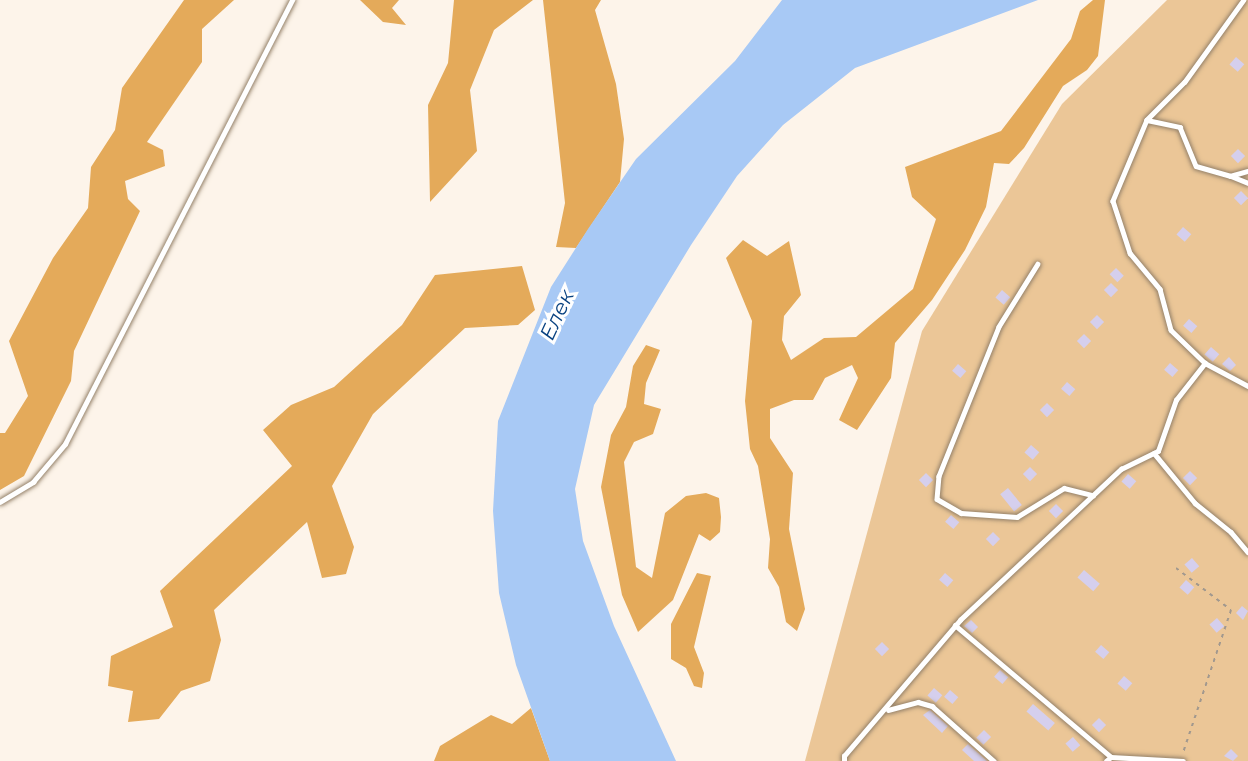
<!DOCTYPE html>
<html>
<head>
<meta charset="utf-8">
<style>
	body { margin:0 }
	#map { position:relative; width:1248px; height:761px; overflow:hidden; background:#fdf4ea; font-family:Montserrat,sans-serif }
	div>[style] { position:absolute }
	[style*='--x'] { left:calc(var(--x)*1px); top:calc(var(--y)*1px); width:calc(var(--w)*1px); rotate:calc(var(--a)*1deg) }
	.green>* { inset:0; background:#ebc697 }
	.forest>* { inset:0; background:#e4aa5a }
	.water>* { inset:0; background:#a8c9f5 }
	.building>* { inset:0; background:#d5cfed; transform-origin:0 0 }
	.path>* { height:2px; margin-top:-1px; transform-origin:0; background:repeating-linear-gradient(90deg,#a1988e 0 3.5px,transparent 0 8.5px) }
	.roads { filter:drop-shadow(0 0 2px #948169) drop-shadow(0 0 2px #948169) }
	.service>* { height:4.5px; margin:-2.25px; padding:0 2.25px; transform-origin:2.25px; border-radius:2.25px; background:#fff }
	span { translate:-50% -50%; white-space:nowrap; text-align:center; line-height:1.15; -webkit-text-stroke:6px #fff; paint-order:stroke }
	.water-label { font-size:21px; color:#094281; font-style:italic }
</style>
</head>
<body>
<div id="map">
	<div class="green">
		<div style="clip-path:polygon(1167px 0,1248px 0,1248px 761px,805px 761px,922px 331px,1062px 104px)"></div>
	</div>
	<div class="forest">
		<div style="clip-path:polygon(184px 0,234px 0,202px 29px,202px 62px,147px 142px,163px 150px,165px 166px,125px 181px,128px 199px,140px 211px,74px 351px,71px 381px,24px 476px,0 490px,0 433px,5px 433px,28px 396px,9px 341px,53px 258px,88px 208px,91px 167px,115px 130px,122px 88px)"></div>
		<div style="clip-path:polygon(360px 0,399px 0,392px 8px,406px 25px,383px 22px)"></div>
		<div style="clip-path:polygon(454px 0,533px 0,494px 30px,470px 90px,477px 151px,430px 202px,428px 105px,448px 63px)"></div>
		<div style="clip-path:polygon(543px 0,601px 0,595px 10px,616px 84px,624px 139px,620px 182px,576px 248px,556px 247px,565px 203px)"></div>
		<div style="clip-path:polygon(1093px 0,1105px 0,1098px 56px,1087px 70px,1063px 86px,1024px 148px,1009px 164px,994px 163px,986px 207px,965px 250px,932px 300px,895px 343px,891px 378px,857px 430px,839px 420px,858px 378px,852px 365px,825px 378px,813px 400px,794px 400px,770px 409px,770px 438px,793px 473px,789px 529px,805px 609px,797px 631px,786px 622px,779px 587px,768px 568px,770px 539px,758px 466px,750px 449px,745px 401px,752px 321px,726px 258px,743px 240px,767px 256px,789px 241px,801px 295px,784px 316px,782px 340px,791px 360px,824px 338px,856px 337px,913px 289px,936px 219px,912px 197px,905px 167px,1001px 131px,1071px 39px,1080px 11px)"></div>
		<div style="clip-path:polygon(522px 266px,535px 310px,518px 325px,465px 328px,373px 414px,332px 486px,354px 547px,346px 574px,322px 578px,307px 522px,214px 610px,221px 640px,210px 681px,181px 691px,159px 719px,128px 722px,133px 691px,108px 686px,111px 656px,173px 627px,160px 591px,292px 466px,263px 430px,291px 405px,334px 387px,402px 325px,435px 275px)"></div>
		<div style="clip-path:polygon(646px 345px,660px 350px,646px 383px,644px 404px,661px 409px,653px 434px,634px 442px,624px 462px,636px 567px,652px 578px,665px 513px,686px 496px,706px 493px,719px 498px,721px 517px,720px 532px,710px 541px,699px 534px,673px 600px,638px 632px,622px 595px,601px 487px,611px 435px,626px 407px,633px 366px)"></div>
		<div style="clip-path:polygon(697px 573px,711px 576px,694px 647px,704px 673px,702px 688px,694px 686px,686px 668px,671px 659px,671px 624px)"></div>
		<div style="clip-path:polygon(531px 708px,550px 761px,434px 761px,440px 746px,491px 715px,512px 724px)"></div>
	</div>
	<div class="water">
		<div style="clip-path:polygon(782px 0,1038px 0,855px 68px,783px 125px,737px 176px,691px 245px,594px 405px,575px 489px,583px 541px,614px 626px,676px 761px,550px 761px,516px 665px,499px 593px,493px 511px,498px 421px,551px 287px,588px 229px,636px 159px,735px 61px)"></div>
	</div>
	<div class="building">
		<div style="left:1236px;top:57px;width:11px;height:10px;rotate:41deg"></div>
		<div style="left:1238px;top:149px;width:10px;height:10px;rotate:45deg"></div>
		<div style="left:1241px;top:191px;width:10px;height:10px;rotate:45deg"></div>
		<div style="left:1183px;top:227px;width:11px;height:10px;rotate:41deg"></div>
		<div style="left:1116px;top:268px;width:11px;height:9px;rotate:45deg"></div>
		<div style="left:1111px;top:283px;width:10px;height:10px;rotate:45deg"></div>
		<div style="left:1002px;top:290px;width:11px;height:10px;rotate:41deg"></div>
		<div style="left:1097px;top:315px;width:10px;height:10px;rotate:45deg"></div>
		<div style="left:1189px;top:319px;width:11px;height:9px;rotate:41deg"></div>
		<div style="left:1084px;top:334px;width:10px;height:10px;rotate:45deg"></div>
		<div style="left:1211px;top:347px;width:11px;height:10px;rotate:41deg"></div>
		<div style="clip-path:polygon(1229px 357px,1236px 365px,1230px 371px,1222px 364px)"></div>
		<div style="left:1170px;top:363px;width:11px;height:9px;rotate:41deg"></div>
		<div style="left:958px;top:364px;width:11px;height:9px;rotate:41deg"></div>
		<div style="left:1067px;top:382px;width:11px;height:9px;rotate:41deg"></div>
		<div style="left:1047px;top:403px;width:10px;height:10px;rotate:45deg"></div>
		<div style="left:1031px;top:445px;width:11px;height:10px;rotate:41deg"></div>
		<div style="left:1030px;top:467px;width:10px;height:10px;rotate:45deg"></div>
		<div style="left:1190px;top:471px;width:10px;height:10px;rotate:45deg"></div>
		<div style="left:926px;top:473px;width:10px;height:10px;rotate:45deg"></div>
		<div style="left:1128px;top:474px;width:11px;height:10px;rotate:41deg"></div>
		<div style="left:1008px;top:488px;width:22px;height:10px;rotate:51deg"></div>
		<div style="left:1056px;top:504px;width:10px;height:10px;rotate:45deg"></div>
		<div style="left:951px;top:515px;width:11px;height:9px;rotate:41deg"></div>
		<div style="left:993px;top:532px;width:10px;height:10px;rotate:45deg"></div>
		<div style="left:1192px;top:558px;width:11px;height:10px;rotate:49deg"></div>
		<div style="left:1084px;top:570px;width:21px;height:10px;rotate:41deg"></div>
		<div style="left:945px;top:573px;width:11px;height:9px;rotate:41deg"></div>
		<div style="left:1186px;top:580px;width:11px;height:10px;rotate:41deg"></div>
		<div style="clip-path:polygon(1242px 606px,1248px 611px,1243px 620px,1236px 613px)"></div>
		<div style="left:1217px;top:618px;width:11px;height:10px;rotate:49deg"></div>
		<div style="clip-path:polygon(971px 620px,978px 627px,972px 633px,964px 626px)"></div>
		<div style="left:882px;top:642px;width:10px;height:10px;rotate:45deg"></div>
		<div style="left:1101px;top:645px;width:11px;height:9px;rotate:41deg"></div>
		<div style="left:1000px;top:670px;width:11px;height:9px;rotate:41deg"></div>
		<div style="left:1124px;top:676px;width:11px;height:10px;rotate:41deg"></div>
		<div style="left:934px;top:688px;width:11px;height:10px;rotate:41deg"></div>
		<div style="left:950px;top:690px;width:11px;height:9px;rotate:41deg"></div>
		<div style="left:1033px;top:704px;width:29px;height:10px;rotate:41deg"></div>
		<div style="clip-path:polygon(930px 710px,948px 726px,942px 733px,923px 715px)"></div>
		<div style="left:1099px;top:718px;width:10px;height:10px;rotate:45deg"></div>
		<div style="left:984px;top:730px;width:10px;height:11px;rotate:45deg"></div>
		<div style="left:1073px;top:737px;width:11px;height:10px;rotate:49deg"></div>
		<div style="clip-path:polygon(968px 744px,987px 761px,974px 761px,962px 750px)"></div>
		<div style="clip-path:polygon(1231px 749px,1238px 756px,1233px 761px,1224px 756px)"></div>
	</div>
	<div class="path">
		<div style="--x:1176;--y:568;--w:69;--a:37.4"></div>
		<div style="--x:1231;--y:610;--w:151;--a:108.6"></div>
	</div>
	<div class="roads">
		<div class="service">
			<div style="--x:1244;--y:0;--w:101;--a:125.7"></div>
			<div style="--x:1185;--y:82;--w:54;--a:135"></div>
			<div style="--x:1147;--y:120;--w:88;--a:112.8"></div>
			<div style="--x:1113;--y:201;--w:55;--a:71.9"></div>
			<div style="--x:1130;--y:253;--w:47;--a:50.2"></div>
			<div style="--x:1160;--y:289;--w:42;--a:75"></div>
			<div style="--x:1171;--y:330;--w:47;--a:44.1"></div>
			<div style="--x:1205;--y:363;--w:49;--a:28.1"></div>
			<div style="--x:1147;--y:120;--w:34;--a:12"></div>
			<div style="--x:1180;--y:127;--w:42;--a:67.7"></div>
			<div style="--x:1196;--y:166;--w:35;--a:16"></div>
			<div style="--x:1230;--y:176;--w:19;--a:-16"></div>
			<div style="--x:1231;--y:176;--w:18;--a:22"></div>
			<div style="--x:1038;--y:264;--w:74;--a:121.8"></div>
			<div style="--x:999;--y:327;--w:161;--a:111.9"></div>
			<div style="--x:939;--y:476;--w:23;--a:95"></div>
			<div style="--x:937;--y:499;--w:28;--a:30"></div>
			<div style="--x:961;--y:513;--w:56;--a:4.1"></div>
			<div style="--x:1017;--y:517;--w:55;--a:-31.7"></div>
			<div style="--x:1064;--y:488;--w:30;--a:14"></div>
			<div style="--x:1154;--y:453;--w:65;--a:50.6"></div>
			<div style="--x:1195;--y:503;--w:46;--a:38.9"></div>
			<div style="--x:1231;--y:532;--w:26;--a:50"></div>
			<div style="--x:0;--y:502;--w:39;--a:-31"></div>
			<div style="--x:33;--y:482;--w:50;--a:-49.9"></div>
			<div style="--x:65;--y:444;--w:499;--a:-62.9"></div>
			<div style="--x:955;--y:625;--w:204;--a:40.2"></div>
			<div style="--x:888;--y:710;--w:31;--a:-15"></div>
			<div style="--x:918;--y:702;--w:15;--a:16"></div>
			<div style="--x:932;--y:706;--w:83;--a:41.6"></div>
			<div style="--x:844;--y:761;--w:5;--a:-90"></div>
			<div style="--x:844;--y:756;--w:179;--a:-49.5"></div>
			<div style="--x:960;--y:620;--w:221;--a:-43.2"></div>
			<div style="--x:1121;--y:469;--w:41;--a:-25.9"></div>
			<div style="--x:1158;--y:451;--w:54;--a:-70.6"></div>
			<div style="--x:1176;--y:400;--w:47;--a:-51.9"></div>
			<div style="--x:1106;--y:761;--w:6;--a:-39"></div>
			<div style="--x:1111;--y:757;--w:72;--a:3.2"></div>
		</div>
	</div>
	<div class="water-label">
		<span style="left:557px;top:315px;rotate:-65deg">Елек</span>
	</div>
</div>
</body>
</html>
